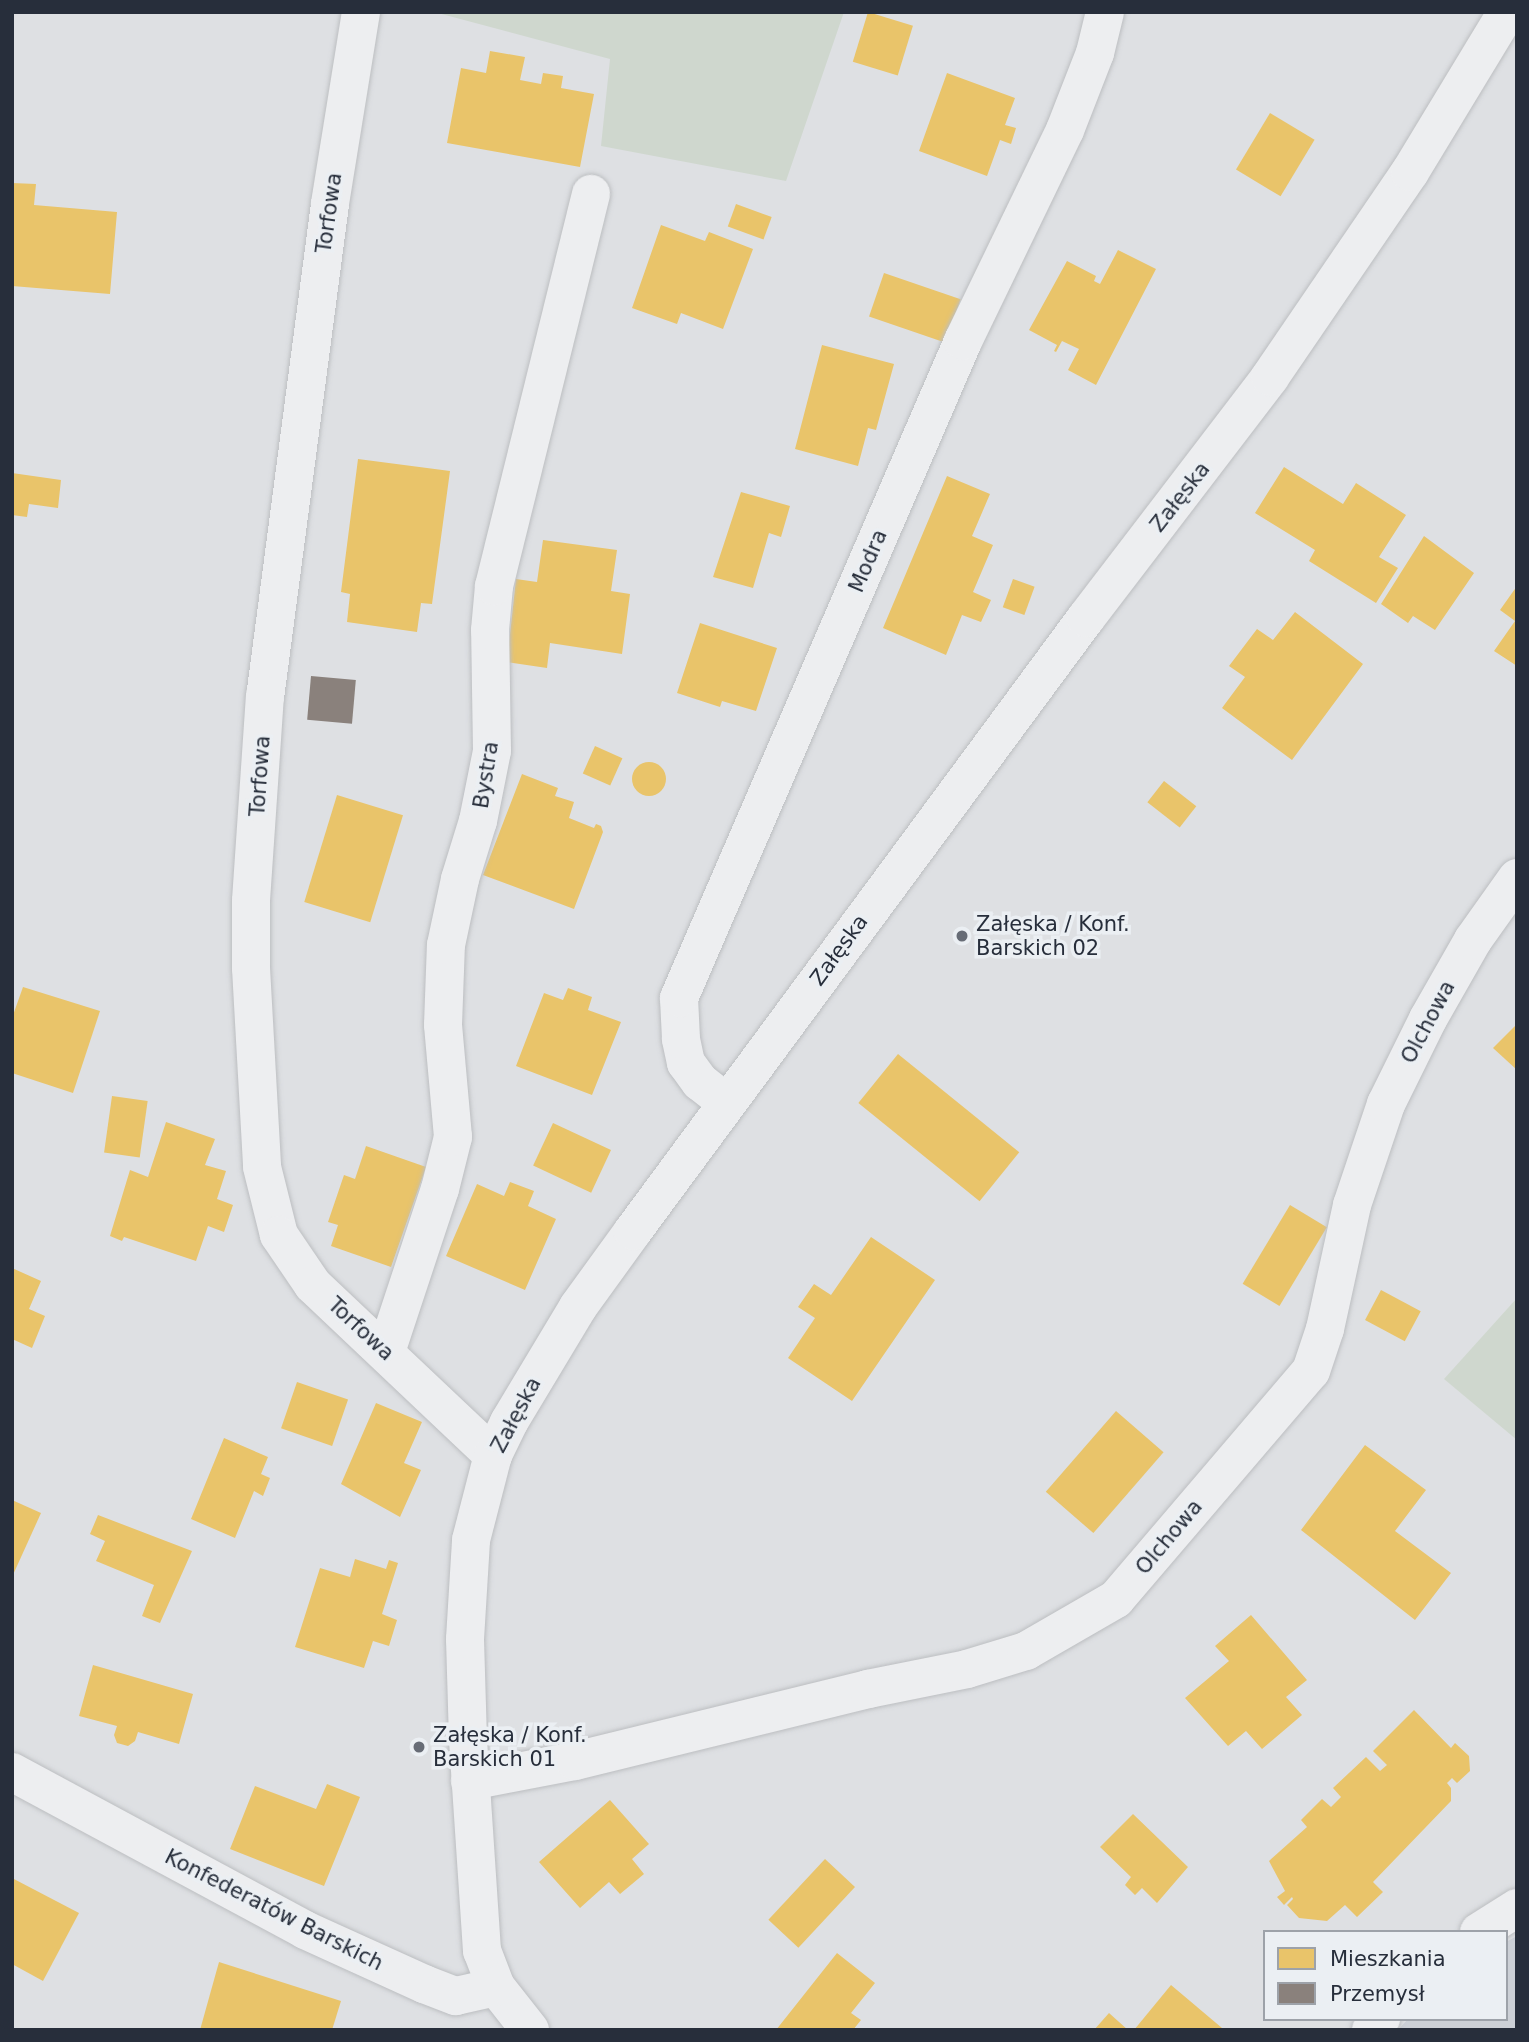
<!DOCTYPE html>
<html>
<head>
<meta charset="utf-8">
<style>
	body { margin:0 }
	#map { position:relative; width:1529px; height:2042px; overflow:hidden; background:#dee0e3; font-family:"DejaVu Sans",sans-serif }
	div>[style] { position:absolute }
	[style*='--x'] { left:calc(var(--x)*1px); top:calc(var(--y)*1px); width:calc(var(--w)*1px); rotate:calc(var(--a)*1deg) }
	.built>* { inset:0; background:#ccd0d6 }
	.green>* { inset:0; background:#cfd7ce }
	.homes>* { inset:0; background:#e9c46a; transform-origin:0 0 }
	.round { border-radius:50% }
	.industry>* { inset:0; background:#8a817c; transform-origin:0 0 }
	.roads { filter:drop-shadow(0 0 2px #bcbec1) drop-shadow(0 0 2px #bcbec1) }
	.street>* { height:38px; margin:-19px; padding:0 19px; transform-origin:19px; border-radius:19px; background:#edeef0 }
	.dots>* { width:19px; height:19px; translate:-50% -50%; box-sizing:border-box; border:4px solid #ebeff3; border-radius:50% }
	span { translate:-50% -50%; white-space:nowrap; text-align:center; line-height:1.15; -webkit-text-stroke:7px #ebeff3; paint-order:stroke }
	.street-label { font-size:21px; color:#272e3b }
	.poi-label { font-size:21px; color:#272e3b }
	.left { translate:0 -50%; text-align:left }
	.frame { position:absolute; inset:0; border:14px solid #272e3b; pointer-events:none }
	.legend { position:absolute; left:1263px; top:1930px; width:245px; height:91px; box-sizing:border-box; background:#ebeff3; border:2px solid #9da2a9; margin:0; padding:9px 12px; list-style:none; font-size:21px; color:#272e3b }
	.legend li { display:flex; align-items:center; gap:14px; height:35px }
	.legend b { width:35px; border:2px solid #9da2a9 }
</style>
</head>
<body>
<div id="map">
	<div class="built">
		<div style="clip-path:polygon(1517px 1936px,1517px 2030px,1398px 2030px,1408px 2019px,1506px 2019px,1506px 1942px)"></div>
	</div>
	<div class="green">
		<div style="clip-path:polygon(434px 12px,844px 12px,786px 181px,601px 146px,610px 59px)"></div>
		<div style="clip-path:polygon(1517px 1298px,1517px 1440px,1444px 1379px)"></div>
	</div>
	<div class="homes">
		<div style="left:868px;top:12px;width:47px;height:52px;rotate:17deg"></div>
		<div style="clip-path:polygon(490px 51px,525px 57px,520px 80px,541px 84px,543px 73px,563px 76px,561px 88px,594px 94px,580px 167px,447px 143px,461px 68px,486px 73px)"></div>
		<div style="clip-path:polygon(947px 73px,1015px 98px,1005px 125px,1016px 128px,1011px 144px,1000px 140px,987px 176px,919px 151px)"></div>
		<div style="left:1270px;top:113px;width:52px;height:66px;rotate:31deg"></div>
		<div style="clip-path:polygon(12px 183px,36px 184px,34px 205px,117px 212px,110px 294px,12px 286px)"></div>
		<div style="left:736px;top:204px;width:38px;height:24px;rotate:20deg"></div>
		<div style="clip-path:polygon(661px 225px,705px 241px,709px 232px,753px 249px,723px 329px,681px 313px,677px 324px,632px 308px)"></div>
		<div style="clip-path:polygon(1118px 250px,1156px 269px,1096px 385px,1068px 370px,1079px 349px,1062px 341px,1056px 352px,1054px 351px,1057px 345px,1029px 330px,1067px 261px,1096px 276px,1094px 281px,1100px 284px)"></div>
		<div style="left:884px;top:273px;width:81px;height:46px;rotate:19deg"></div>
		<div style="clip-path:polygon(822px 345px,894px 364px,876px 430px,868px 428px,858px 466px,795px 449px)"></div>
		<div style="clip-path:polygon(358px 459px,450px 471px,432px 604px,421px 603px,417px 632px,347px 622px,350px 594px,341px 592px)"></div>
		<div style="clip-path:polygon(1284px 467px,1343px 504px,1356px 483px,1406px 515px,1379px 557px,1398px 568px,1376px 603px,1309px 561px,1315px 550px,1255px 513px)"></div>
		<div style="clip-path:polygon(12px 473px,61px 480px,58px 508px,29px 504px,27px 517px,12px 515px)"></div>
		<div style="clip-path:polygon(947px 476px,990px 494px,972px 536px,993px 545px,973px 592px,991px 600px,981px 622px,962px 615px,946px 655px,883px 628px)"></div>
		<div style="clip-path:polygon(741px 492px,790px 506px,781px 537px,769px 533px,753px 588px,713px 577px)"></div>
		<div style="clip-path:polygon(1424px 536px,1474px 573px,1435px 630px,1413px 616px,1408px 623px,1381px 604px)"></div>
		<div style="clip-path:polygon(543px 540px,617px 550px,611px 591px,630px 594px,622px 654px,550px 643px,547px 668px,507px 662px,516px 579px,537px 582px)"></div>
		<div style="left:1013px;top:579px;width:23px;height:30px;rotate:20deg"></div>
		<div style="clip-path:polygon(1517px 586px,1517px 666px,1494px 651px,1515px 621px,1500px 610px)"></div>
		<div style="clip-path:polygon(1295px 612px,1363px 664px,1292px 760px,1222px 708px,1245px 677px,1229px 666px,1257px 629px,1273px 640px)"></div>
		<div style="clip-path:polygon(700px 623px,777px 648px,756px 711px,722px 701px,720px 707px,677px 693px)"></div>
		<div style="left:595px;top:746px;width:30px;height:30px;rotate:24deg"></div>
		<div class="round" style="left:632px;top:762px;width:34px;height:34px"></div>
		<div style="clip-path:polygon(522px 774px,558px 788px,555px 796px,574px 802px,569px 818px,594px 828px,596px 824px,601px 826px,603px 832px,574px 909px,483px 875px)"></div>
		<div style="left:1164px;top:781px;width:41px;height:27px;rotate:38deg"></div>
		<div style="left:337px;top:795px;width:69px;height:112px;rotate:17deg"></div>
		<div style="clip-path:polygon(23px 987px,100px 1011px,73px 1093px,12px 1073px,12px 1018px)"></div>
		<div style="clip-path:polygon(568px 988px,592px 997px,588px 1010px,621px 1022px,592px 1095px,516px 1066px,544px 993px,563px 1000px)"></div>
		<div style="clip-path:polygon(1517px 1024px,1517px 1070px,1493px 1048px)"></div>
		<div style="left:898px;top:1054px;width:156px;height:63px;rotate:39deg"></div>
		<div style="left:112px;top:1096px;width:36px;height:57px;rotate:8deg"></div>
		<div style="clip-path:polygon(166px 1122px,215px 1139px,205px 1165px,226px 1171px,217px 1199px,233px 1205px,224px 1232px,208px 1226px,196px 1261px,124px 1237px,122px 1241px,110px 1236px,130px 1170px,148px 1177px)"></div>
		<div style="left:553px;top:1123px;width:64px;height:47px;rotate:25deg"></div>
		<div style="clip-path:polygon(366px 1146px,426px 1167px,391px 1267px,331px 1246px,338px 1225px,328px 1222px,344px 1175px,355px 1179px)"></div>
		<div style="clip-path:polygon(510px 1182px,534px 1191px,528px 1206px,556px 1219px,525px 1290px,446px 1256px,477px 1184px,504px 1196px)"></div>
		<div style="left:1290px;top:1205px;width:43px;height:92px;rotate:31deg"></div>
		<div style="clip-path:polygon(871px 1237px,935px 1280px,852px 1401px,788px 1358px,815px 1318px,798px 1307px,814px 1284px,831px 1295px)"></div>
		<div style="clip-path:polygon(12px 1268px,41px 1281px,29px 1309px,45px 1316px,32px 1348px,12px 1339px)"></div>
		<div style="left:1381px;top:1290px;width:45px;height:34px;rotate:28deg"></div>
		<div style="left:297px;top:1382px;width:54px;height:49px;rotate:19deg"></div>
		<div style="clip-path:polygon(376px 1403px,422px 1422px,404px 1463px,421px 1470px,400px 1517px,341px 1484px)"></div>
		<div style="left:1116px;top:1411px;width:63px;height:107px;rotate:41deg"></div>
		<div style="clip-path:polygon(224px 1438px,268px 1457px,261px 1474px,270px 1478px,263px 1496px,254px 1491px,235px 1538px,191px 1519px)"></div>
		<div style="clip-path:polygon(1365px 1445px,1426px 1490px,1395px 1531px,1451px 1573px,1415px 1620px,1301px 1530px)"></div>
		<div style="clip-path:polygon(12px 1500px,41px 1513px,12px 1577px)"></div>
		<div style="clip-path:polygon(98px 1515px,192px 1551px,160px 1623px,142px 1616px,154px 1585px,96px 1561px,105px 1541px,90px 1534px)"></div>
		<div style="clip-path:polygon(355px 1559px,386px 1569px,389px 1560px,398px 1563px,382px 1614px,397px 1620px,389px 1646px,373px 1641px,364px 1668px,295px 1647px,320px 1568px,350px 1577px)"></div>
		<div style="clip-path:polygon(1251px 1615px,1307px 1680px,1286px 1697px,1302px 1715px,1262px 1749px,1246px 1731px,1228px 1746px,1185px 1698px,1229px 1661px,1215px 1646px)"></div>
		<div style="clip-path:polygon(93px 1665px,193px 1694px,179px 1744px,138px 1732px,135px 1741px,128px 1746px,117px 1743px,114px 1735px,117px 1726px,79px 1716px)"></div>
		<div style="clip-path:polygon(1414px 1710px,1451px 1748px,1455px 1743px,1469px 1756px,1470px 1771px,1457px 1783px,1452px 1778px,1447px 1783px,1451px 1788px,1451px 1801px,1373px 1882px,1383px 1892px,1357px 1917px,1345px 1905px,1327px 1921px,1299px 1918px,1287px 1905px,1293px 1899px,1292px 1897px,1284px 1905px,1277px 1897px,1285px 1891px,1269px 1861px,1307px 1827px,1301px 1820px,1322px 1799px,1331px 1807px,1341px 1797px,1333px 1788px,1366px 1757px,1380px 1771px,1387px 1765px,1373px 1751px)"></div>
		<div style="clip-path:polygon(327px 1784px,360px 1797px,324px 1886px,230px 1849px,255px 1786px,316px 1809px)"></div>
		<div style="clip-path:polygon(610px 1800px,649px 1844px,632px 1859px,644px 1874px,620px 1894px,609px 1882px,580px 1908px,539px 1862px)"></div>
		<div style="clip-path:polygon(1133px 1814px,1188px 1867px,1157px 1903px,1142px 1888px,1135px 1895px,1125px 1885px,1131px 1877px,1100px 1847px)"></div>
		<div style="left:825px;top:1859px;width:41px;height:83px;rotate:43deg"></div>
		<div style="clip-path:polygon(12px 1878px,79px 1913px,43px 1981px,12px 1964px)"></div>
		<div style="clip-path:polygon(837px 1953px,875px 1983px,851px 2013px,861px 2020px,853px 2030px,776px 2030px)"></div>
		<div style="clip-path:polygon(219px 1962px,341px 2001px,332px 2030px,200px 2030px)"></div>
		<div style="clip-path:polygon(1171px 1985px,1222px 2028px,1221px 2030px,1134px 2030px)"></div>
		<div style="clip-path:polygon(1109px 2013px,1128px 2030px,1094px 2030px)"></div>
	</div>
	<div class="industry">
		<div style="left:311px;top:676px;width:45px;height:44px;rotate:5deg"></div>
	</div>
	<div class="roads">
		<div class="street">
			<div style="--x:361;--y:12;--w:194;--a:99.2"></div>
			<div style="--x:330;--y:204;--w:495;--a:97.5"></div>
			<div style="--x:265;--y:695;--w:206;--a:93.9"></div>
			<div style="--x:251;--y:901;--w:67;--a:90"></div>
			<div style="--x:251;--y:968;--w:199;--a:86.8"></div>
			<div style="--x:262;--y:1167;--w:70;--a:76"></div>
			<div style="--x:279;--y:1235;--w:60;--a:55.8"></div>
			<div style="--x:313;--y:1285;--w:248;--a:43.4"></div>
			<div style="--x:727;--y:1103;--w:34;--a:-142"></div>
			<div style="--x:700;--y:1082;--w:24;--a:-126"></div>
			<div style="--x:686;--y:1063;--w:25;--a:-102"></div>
			<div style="--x:681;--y:1039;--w:41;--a:-92.8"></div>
			<div style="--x:679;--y:998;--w:716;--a:-66.62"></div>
			<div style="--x:963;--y:341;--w:234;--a:-64.2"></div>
			<div style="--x:1065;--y:130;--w:83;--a:-68.7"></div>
			<div style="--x:1095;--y:53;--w:42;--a:-76.3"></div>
			<div style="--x:386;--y:1352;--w:172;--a:-71.7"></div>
			<div style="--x:440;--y:1189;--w:54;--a:-76"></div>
			<div style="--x:453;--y:1137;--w:112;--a:-95.1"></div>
			<div style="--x:443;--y:1025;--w:80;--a:-87.9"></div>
			<div style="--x:446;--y:945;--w:67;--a:-78"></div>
			<div style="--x:460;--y:879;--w:61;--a:-72.8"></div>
			<div style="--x:478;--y:821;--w:71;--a:-78.7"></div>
			<div style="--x:492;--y:751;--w:121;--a:-90.9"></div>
			<div style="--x:490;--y:630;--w:44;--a:-84.8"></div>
			<div style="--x:494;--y:586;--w:404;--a:-76.1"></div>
			<div style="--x:12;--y:1772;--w:333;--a:28.3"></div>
			<div style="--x:305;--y:1930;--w:131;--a:24.4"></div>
			<div style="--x:424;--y:1984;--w:34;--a:21"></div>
			<div style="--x:456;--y:1996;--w:41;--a:-12.7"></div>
			<div style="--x:470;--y:1781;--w:107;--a:-10.8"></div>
			<div style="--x:575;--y:1761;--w:302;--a:-13.8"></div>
			<div style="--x:868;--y:1689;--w:101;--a:-11.4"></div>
			<div style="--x:967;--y:1669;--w:62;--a:-17"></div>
			<div style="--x:1026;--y:1651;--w:104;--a:-30"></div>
			<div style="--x:1116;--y:1599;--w:300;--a:-49.5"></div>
			<div style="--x:1311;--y:1371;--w:44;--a:-71.6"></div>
			<div style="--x:1325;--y:1329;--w:127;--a:-77.7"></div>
			<div style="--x:1352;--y:1205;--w:107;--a:-71.4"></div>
			<div style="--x:1386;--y:1104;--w:95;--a:-63.7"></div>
			<div style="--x:1428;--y:1019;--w:91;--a:-60.3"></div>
			<div style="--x:1473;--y:940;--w:76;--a:-54.6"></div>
			<div style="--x:1479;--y:1932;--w:45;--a:-32.3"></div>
			<div style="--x:530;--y:2030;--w:55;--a:-128.3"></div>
			<div style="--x:496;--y:1987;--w:39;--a:-111"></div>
			<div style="--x:482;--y:1951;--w:211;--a:-93.8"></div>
			<div style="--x:468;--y:1740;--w:101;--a:-91.7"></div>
			<div style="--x:465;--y:1639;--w:99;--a:-86.5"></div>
			<div style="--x:471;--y:1540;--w:88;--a:-75.5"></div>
			<div style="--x:493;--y:1455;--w:37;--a:-64"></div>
			<div style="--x:509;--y:1422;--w:134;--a:-59"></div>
			<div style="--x:578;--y:1307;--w:94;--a:-54.1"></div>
			<div style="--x:633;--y:1231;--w:762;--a:-53.54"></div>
			<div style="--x:1086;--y:618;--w:303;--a:-52.6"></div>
			<div style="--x:1270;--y:377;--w:248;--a:-55.7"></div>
			<div style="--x:1410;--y:172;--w:187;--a:-58.8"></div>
			<div style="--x:1371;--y:2030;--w:15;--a:-48"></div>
		</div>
	</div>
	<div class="dots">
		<div style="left:962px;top:936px;background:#676c76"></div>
		<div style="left:419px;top:1747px;background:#676c76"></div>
	</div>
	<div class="street-label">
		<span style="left:329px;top:213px;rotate:-82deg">Torfowa</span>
		<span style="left:1180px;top:497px;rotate:-52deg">Załęska</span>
		<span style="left:868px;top:561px;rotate:-67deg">Modra</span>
		<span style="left:486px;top:775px;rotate:-81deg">Bystra</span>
		<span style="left:260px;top:776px;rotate:-86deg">Torfowa</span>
		<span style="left:839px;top:950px;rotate:-54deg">Załęska</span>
		<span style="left:1428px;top:1022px;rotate:-62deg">Olchowa</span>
		<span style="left:361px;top:1329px;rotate:43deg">Torfowa</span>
		<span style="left:516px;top:1415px;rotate:-62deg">Załęska</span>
		<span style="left:1169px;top:1537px;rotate:-50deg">Olchowa</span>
		<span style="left:274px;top:1910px;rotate:27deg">Konfederatów Barskich</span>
	</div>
	<div class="poi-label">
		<span class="left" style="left:976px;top:936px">Załęska / Konf.<br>Barskich 02</span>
		<span class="left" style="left:433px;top:1747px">Załęska / Konf.<br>Barskich 01</span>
	</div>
	<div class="frame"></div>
	<ul class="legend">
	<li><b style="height:19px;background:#e9c46a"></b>Mieszkania</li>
	<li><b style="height:19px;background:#8a817c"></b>Przemysł</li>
	</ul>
</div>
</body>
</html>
